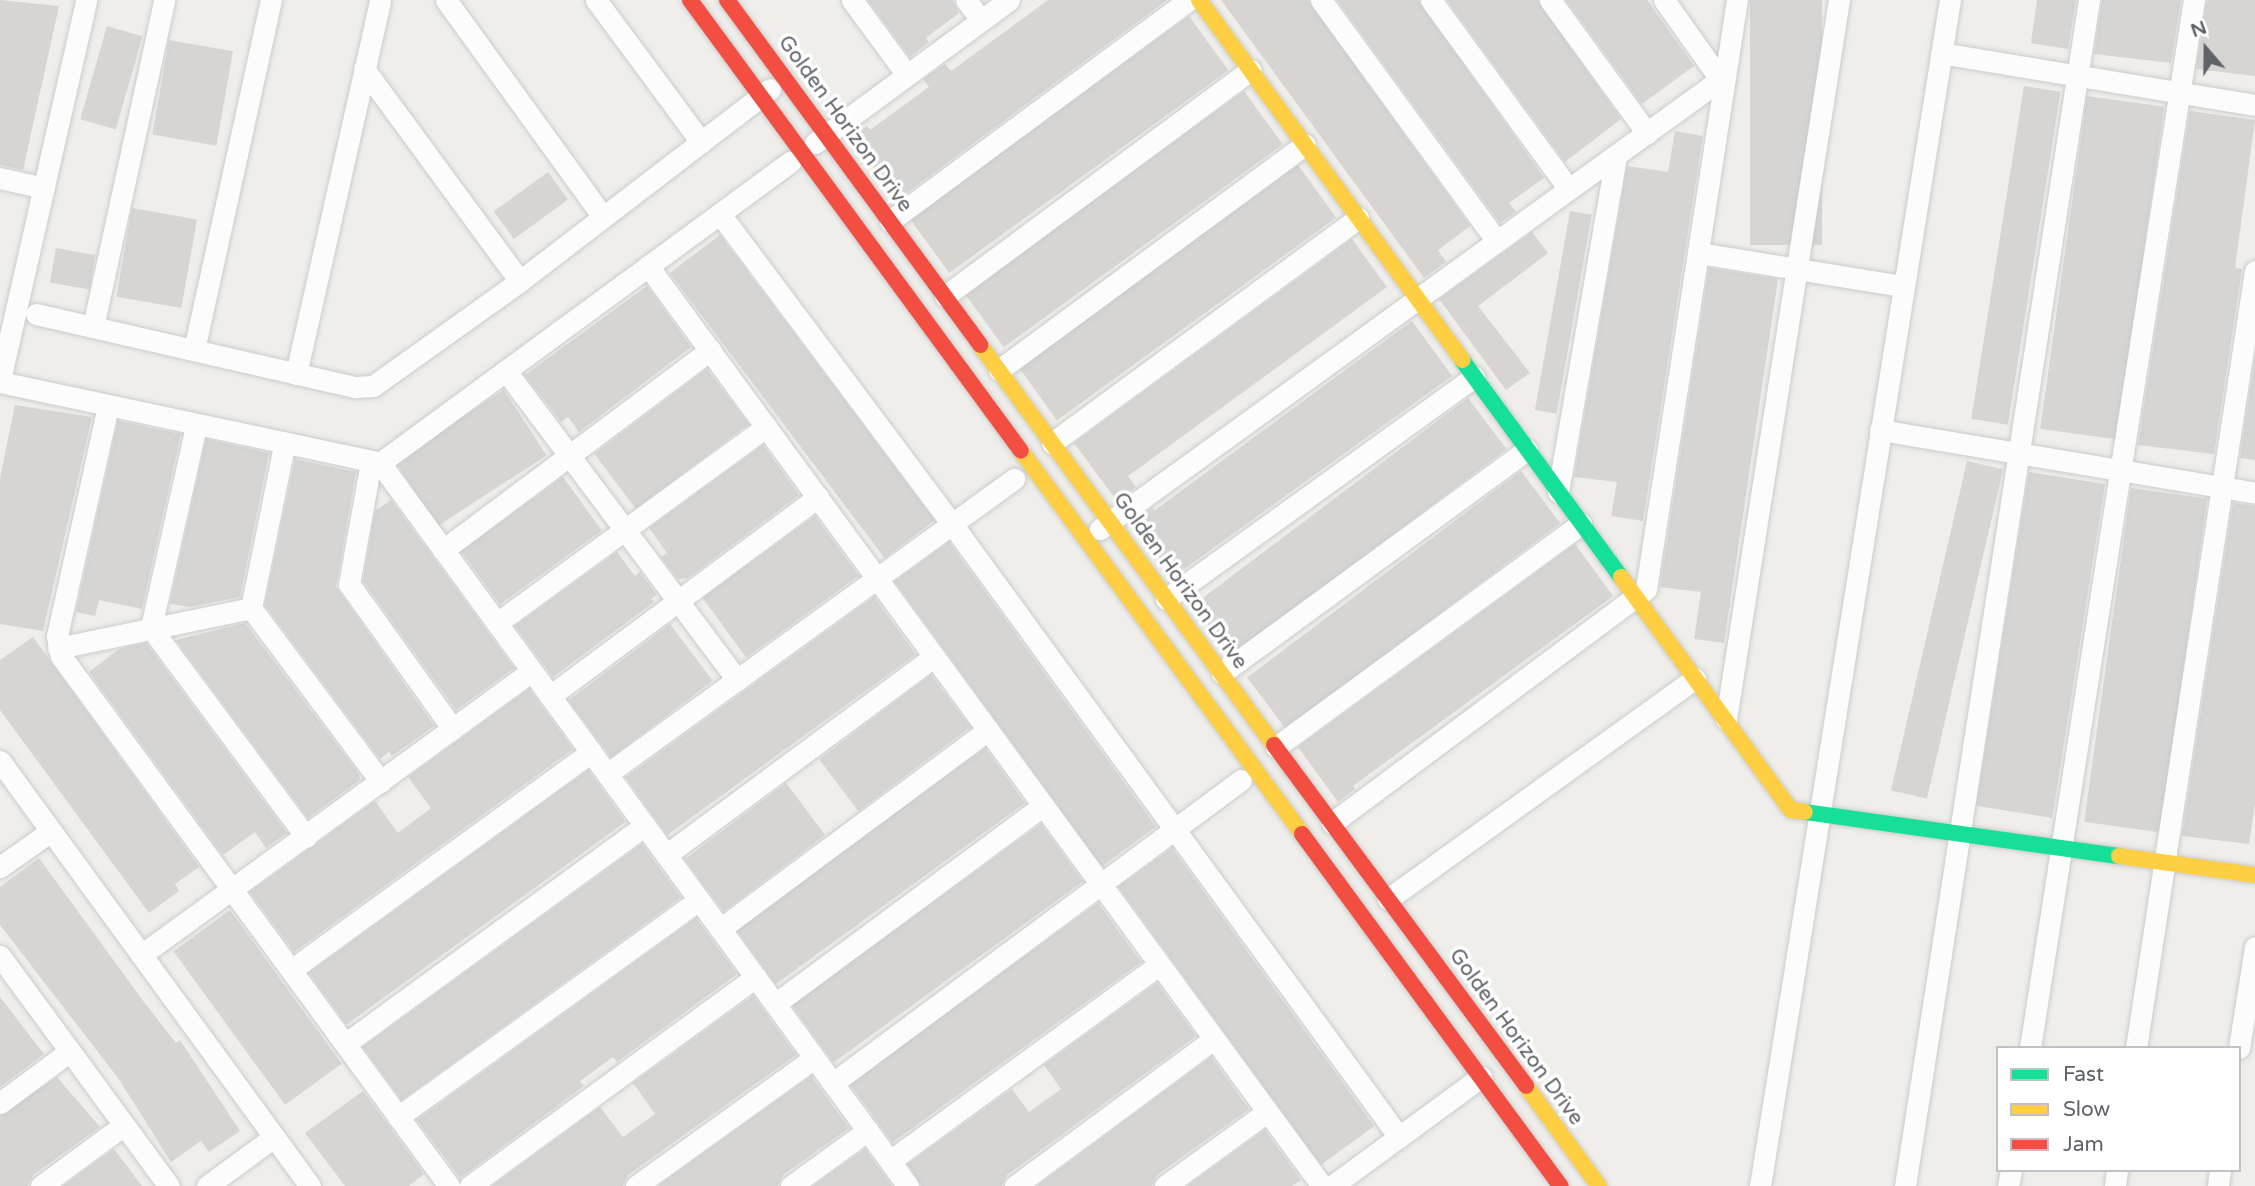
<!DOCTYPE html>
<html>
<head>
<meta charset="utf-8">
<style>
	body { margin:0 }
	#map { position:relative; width:2255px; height:1186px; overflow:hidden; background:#efeeea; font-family:"Varela Round",sans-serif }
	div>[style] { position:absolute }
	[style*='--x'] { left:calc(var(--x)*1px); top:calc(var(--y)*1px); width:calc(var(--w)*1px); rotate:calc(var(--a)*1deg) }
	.building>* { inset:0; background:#d6d5d3; transform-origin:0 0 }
	.roads { filter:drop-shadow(0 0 2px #cbcccc) drop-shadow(0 0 2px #cbcccc) }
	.street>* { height:21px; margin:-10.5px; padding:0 10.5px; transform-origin:10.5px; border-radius:10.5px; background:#fdfcfc }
	.fast>* { height:16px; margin:-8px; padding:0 8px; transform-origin:8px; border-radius:8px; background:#16e098 }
	.slow>* { height:16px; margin:-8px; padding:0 8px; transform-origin:8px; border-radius:8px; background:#ffcf43 }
	.jam>* { height:16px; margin:-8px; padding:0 8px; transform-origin:8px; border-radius:8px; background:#f24e42 }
	span { translate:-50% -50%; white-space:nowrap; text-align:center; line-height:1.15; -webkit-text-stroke:7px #fff; paint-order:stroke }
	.street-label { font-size:21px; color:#5f6368 }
	.legend { position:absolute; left:1996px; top:1046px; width:245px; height:126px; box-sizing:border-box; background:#fff; border:2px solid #bfc1c3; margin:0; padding:9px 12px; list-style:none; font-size:21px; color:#5f6368 }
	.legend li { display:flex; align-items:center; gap:14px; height:35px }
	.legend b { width:35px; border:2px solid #bfc1c3 }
	.north { position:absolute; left:2171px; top:14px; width:70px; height:70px; -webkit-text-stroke:5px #fff; paint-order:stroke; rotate:340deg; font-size:19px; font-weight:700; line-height:28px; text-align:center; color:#5f6368 }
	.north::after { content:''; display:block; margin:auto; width:24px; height:32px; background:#5f6368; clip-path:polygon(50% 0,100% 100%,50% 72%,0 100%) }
</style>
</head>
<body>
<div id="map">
	<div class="building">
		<div style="clip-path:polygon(0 0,59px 6px,23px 170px,0 165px)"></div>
		<div style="clip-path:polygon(868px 0,953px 0,959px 13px,926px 38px,929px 42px,910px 57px)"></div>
		<div style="clip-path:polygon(1048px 0,1167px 0,897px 200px,851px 137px,867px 126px,870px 130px,929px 87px,923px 79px,945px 64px,951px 71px)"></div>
		<div style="clip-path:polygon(1221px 0,1308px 0,1470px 226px,1438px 250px,1446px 262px,1424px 278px)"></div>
		<div style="clip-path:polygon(1337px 0,1418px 0,1544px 178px,1509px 203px,1516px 212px,1500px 223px)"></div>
		<div style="clip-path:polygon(1447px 0,1537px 0,1621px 119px,1565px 162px)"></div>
		<div style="clip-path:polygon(1566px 0,1647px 0,1694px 66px,1642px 104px)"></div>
		<div style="left:1750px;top:0;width:72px;height:245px"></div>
		<div style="clip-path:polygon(2037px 0,2076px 0,2068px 49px,2031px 43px)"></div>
		<div style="clip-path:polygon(2102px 0,2181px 0,2171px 63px,2094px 54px)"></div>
		<div style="clip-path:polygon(2207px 0,2255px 0,2255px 76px,2196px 69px)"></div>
		<div style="left:1189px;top:16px;width:67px;height:345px;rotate:54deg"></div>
		<div style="left:107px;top:26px;width:37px;height:97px;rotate:16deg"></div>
		<div style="left:169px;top:40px;width:65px;height:96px;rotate:10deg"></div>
		<div style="left:2024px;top:86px;width:37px;height:337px;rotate:9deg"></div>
		<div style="left:1244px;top:91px;width:66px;height:345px;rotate:54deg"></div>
		<div style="left:2087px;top:96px;width:78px;height:336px;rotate:8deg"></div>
		<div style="clip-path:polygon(2190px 111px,2255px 120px,2235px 268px,2242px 269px,2214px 454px,2138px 445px)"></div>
		<div style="clip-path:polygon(1675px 131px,1703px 136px,1643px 521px,1611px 516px,1617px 482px,1574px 477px,1627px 166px,1668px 172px)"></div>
		<div style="left:1298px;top:165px;width:65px;height:345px;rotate:54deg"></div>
		<div style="left:548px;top:172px;width:34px;height:67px;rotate:54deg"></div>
		<div style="left:132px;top:208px;width:66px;height:90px;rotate:10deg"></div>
		<div style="left:1570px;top:211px;width:22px;height:202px;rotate:10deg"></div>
		<div style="clip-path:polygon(1532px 232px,1548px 253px,1478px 306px,1530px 373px,1506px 390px,1439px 299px)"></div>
		<div style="left:720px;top:235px;width:357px;height:63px;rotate:53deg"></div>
		<div style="clip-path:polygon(1352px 239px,1387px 287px,1128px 476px,1136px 487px,1117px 501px,1074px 443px)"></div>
		<div style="left:56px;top:248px;width:40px;height:35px;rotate:10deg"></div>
		<div style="clip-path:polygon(1709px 268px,1778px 279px,1724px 643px,1694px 639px,1701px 592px,1660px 587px)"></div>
		<div style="clip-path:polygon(647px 286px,691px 347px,579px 432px,568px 417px,561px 422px,525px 375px)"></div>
		<div style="clip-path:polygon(1412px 321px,1452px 376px,1173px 577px,1132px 522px,1152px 508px,1154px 511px)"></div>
		<div style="clip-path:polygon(2255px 358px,2255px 460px,2240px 458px)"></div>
		<div style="left:707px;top:369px;width:69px;height:141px;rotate:53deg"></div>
		<div style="left:504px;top:390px;width:78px;height:130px;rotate:57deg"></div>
		<div style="left:1468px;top:398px;width:64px;height:344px;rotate:53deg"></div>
		<div style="clip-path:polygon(15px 405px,92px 417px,43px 631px,0 624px,0 478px)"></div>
		<div style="clip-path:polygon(118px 421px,181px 434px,142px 609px,99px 600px,95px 616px,76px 612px)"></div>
		<div style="clip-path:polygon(206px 439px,269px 453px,240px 597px,190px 607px,170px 604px)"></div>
		<div style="clip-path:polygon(763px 445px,799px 495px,688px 578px,678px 579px,661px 557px,667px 553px,649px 528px)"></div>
		<div style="clip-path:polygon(295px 459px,356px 472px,336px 587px,434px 726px,392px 756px,389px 752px,380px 759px,265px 605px)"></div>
		<div style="left:1967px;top:461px;width:37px;height:338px;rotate:13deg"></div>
		<div style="left:1521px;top:471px;width:65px;height:343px;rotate:53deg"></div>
		<div style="left:2029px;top:472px;width:77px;height:338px;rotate:9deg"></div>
		<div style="left:563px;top:477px;width:66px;height:126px;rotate:54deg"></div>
		<div style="left:2131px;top:488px;width:77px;height:337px;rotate:8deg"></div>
		<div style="clip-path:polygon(391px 500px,514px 668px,456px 710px,363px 581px,375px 511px)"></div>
		<div style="clip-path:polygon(2233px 503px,2255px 506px,2255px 804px,2249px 844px,2182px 836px)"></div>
		<div style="left:815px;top:516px;width:74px;height:139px;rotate:54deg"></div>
		<div style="left:949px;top:542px;width:352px;height:67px;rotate:54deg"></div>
		<div style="clip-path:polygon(1575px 544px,1613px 596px,1353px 786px,1355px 789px,1338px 802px,1298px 747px)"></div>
		<div style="clip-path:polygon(617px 552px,635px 576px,640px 572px,657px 595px,651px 599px,654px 602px,553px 677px,515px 626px)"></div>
		<div style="left:874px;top:597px;width:71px;height:307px;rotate:54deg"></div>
		<div style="clip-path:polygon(245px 623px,359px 774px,360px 780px,308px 818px,176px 640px)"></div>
		<div style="left:670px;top:624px;width:71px;height:127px;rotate:53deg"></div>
		<div style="clip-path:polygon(33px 637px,199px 867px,175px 884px,179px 891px,149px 913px,0 710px,0 660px)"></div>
		<div style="clip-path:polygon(146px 643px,287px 833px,266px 848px,255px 832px,223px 855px,89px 672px,119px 649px)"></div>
		<div style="left:931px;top:675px;width:65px;height:140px;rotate:53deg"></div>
		<div style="clip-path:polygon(529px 689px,573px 749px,294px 952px,250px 892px,375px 801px,398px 833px,431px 808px,408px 777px)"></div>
		<div style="left:985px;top:748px;width:68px;height:308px;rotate:54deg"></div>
		<div style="left:588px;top:770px;width:64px;height:345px;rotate:54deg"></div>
		<div style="left:786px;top:783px;width:65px;height:127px;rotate:53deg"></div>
		<div style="left:1041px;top:824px;width:71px;height:308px;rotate:54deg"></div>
		<div style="left:642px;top:844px;width:66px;height:345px;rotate:54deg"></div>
		<div style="left:1172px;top:848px;width:344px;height:66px;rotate:54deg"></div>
		<div style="clip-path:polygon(39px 858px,144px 1002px,176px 1043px,180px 1040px,240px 1131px,209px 1152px,201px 1141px,171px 1162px,118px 1078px,0 925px,0 887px)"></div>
		<div style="left:1098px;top:903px;width:73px;height:307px;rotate:54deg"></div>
		<div style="left:230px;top:910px;width:190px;height:70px;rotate:54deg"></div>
		<div style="clip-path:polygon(696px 918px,737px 974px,617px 1062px,613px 1057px,580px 1081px,584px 1086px,460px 1178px,417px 1120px)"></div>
		<div style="clip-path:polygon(1157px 983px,1196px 1036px,1007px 1175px,1002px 1186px,921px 1186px,908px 1164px,1012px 1089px,1029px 1112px,1061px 1089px,1044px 1065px)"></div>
		<div style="clip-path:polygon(753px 996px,796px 1055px,628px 1175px,623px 1186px,492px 1186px,600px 1107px,623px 1137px,655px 1114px,633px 1083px)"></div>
		<div style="clip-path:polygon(0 997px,44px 1054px,0 1087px)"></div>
		<div style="clip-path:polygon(1211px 1057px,1249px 1109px,1157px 1175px,1152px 1186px,1037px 1186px)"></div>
		<div style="clip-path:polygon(811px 1076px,849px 1128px,783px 1175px,778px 1186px,658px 1186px)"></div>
		<div style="clip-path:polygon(57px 1077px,100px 1127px,33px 1175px,28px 1186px,0 1186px,0 1116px)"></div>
		<div style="clip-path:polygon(363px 1091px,424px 1174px,409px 1186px,345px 1186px,305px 1133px)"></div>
		<div style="clip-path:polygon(1265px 1130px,1301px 1180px,1292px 1186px,1187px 1186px)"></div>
		<div style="clip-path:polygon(114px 1149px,142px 1186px,63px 1186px)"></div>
		<div style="clip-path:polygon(865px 1149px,892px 1186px,813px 1186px)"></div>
	</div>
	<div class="roads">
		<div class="street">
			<div style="--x:446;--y:0;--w:268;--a:54.1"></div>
			<div style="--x:596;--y:0;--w:177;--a:53.5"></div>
			<div style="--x:852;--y:0;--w:93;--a:53.7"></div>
			<div style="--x:966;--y:0;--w:25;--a:53"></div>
			<div style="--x:1321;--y:0;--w:298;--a:53.9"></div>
			<div style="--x:1431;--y:0;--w:234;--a:53.9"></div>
			<div style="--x:1550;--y:0;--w:165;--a:53.9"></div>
			<div style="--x:1664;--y:0;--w:97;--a:54.7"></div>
			<div style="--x:1941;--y:53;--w:318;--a:9.4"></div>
			<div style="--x:364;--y:69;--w:263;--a:53.7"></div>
			<div style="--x:815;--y:143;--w:241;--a:-36.4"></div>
			<div style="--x:0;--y:178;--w:45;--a:12.8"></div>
			<div style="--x:720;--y:214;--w:387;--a:53.2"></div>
			<div style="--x:952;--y:524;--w:759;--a:53.9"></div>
			<div style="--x:890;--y:221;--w:372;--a:-36.5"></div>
			<div style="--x:1699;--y:253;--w:207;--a:9.2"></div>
			<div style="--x:648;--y:266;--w:1140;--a:53.77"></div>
			<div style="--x:945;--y:296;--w:380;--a:-36.5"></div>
			<div style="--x:36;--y:314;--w:328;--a:12.9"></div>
			<div style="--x:356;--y:387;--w:17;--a:-3"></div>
			<div style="--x:373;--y:386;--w:181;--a:-35.5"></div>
			<div style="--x:520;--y:281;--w:315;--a:-37.5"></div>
			<div style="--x:93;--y:327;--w:335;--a:-77.7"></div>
			<div style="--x:194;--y:350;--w:358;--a:-77.6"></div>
			<div style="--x:999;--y:370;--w:380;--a:-36.4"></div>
			<div style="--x:506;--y:371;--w:386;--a:53.2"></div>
			<div style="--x:296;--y:374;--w:383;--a:-77.3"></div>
			<div style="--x:0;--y:380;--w:390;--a:-77.2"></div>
			<div style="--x:0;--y:382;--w:389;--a:12"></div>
			<div style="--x:380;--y:463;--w:509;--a:-36.28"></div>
			<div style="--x:108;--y:406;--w:236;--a:102.5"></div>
			<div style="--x:57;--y:636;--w:20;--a:79"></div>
			<div style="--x:61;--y:656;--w:657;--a:53.79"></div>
			<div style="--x:196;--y:426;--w:207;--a:102.6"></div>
			<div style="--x:151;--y:628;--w:260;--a:53.4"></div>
			<div style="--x:1880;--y:430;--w:380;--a:9.5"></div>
			<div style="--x:1052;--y:443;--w:380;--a:-36.3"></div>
			<div style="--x:284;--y:446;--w:165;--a:101.5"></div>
			<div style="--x:251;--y:608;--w:217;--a:53.2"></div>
			<div style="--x:371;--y:462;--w:124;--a:100.2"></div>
			<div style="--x:349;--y:584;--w:178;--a:54.4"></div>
			<div style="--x:380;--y:463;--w:895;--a:53.86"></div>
			<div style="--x:1558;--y:492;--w:342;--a:-80.2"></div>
			<div style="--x:1100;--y:529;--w:772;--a:-35.93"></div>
			<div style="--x:443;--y:550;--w:334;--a:-36.8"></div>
			<div style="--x:1166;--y:599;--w:380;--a:-35.8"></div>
			<div style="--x:497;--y:623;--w:333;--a:-36.1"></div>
			<div style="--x:58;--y:648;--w:197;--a:-11.7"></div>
			<div style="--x:1222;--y:673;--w:378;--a:-36.2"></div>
			<div style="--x:550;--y:696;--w:334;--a:-36.6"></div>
			<div style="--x:1726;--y:719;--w:728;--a:-81.07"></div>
			<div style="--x:1276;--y:747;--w:378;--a:-36.2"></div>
			<div style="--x:0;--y:761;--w:526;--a:53.89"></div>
			<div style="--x:607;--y:774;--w:503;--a:-35.94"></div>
			<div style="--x:1332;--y:823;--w:392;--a:-36.7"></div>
			<div style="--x:1646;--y:589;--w:596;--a:-81.22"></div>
			<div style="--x:666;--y:855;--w:333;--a:-36.5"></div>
			<div style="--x:0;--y:867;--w:62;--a:-35.2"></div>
			<div style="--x:1388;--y:899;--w:378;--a:-35.7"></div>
			<div style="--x:720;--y:929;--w:334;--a:-36.6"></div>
			<div style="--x:141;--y:955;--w:483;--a:-36"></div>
			<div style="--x:0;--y:956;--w:285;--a:53.7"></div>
			<div style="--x:291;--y:970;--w:371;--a:-36"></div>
			<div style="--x:775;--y:1004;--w:333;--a:-36.5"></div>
			<div style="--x:345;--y:1044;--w:371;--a:-36.1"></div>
			<div style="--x:2030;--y:1048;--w:1061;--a:-81.11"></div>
			<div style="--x:2136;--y:1048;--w:786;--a:-81.29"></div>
			<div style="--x:2239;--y:1048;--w:102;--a:-81"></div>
			<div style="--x:833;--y:1083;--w:508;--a:-36.6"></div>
			<div style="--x:0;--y:1103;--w:87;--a:-36.6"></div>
			<div style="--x:398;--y:1117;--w:371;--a:-35.8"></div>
			<div style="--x:890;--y:1161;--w:333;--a:-36.1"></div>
			<div style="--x:41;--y:1186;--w:103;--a:-36.3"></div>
			<div style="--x:207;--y:1186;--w:83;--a:-36.2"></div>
			<div style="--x:470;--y:1186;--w:354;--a:-36.2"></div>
			<div style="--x:636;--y:1186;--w:219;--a:-35.7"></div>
			<div style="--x:791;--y:1186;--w:95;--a:-36"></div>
			<div style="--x:1015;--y:1186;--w:247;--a:-36.5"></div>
			<div style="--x:1165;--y:1186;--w:126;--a:-36"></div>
			<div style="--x:1332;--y:1186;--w:185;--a:-36.2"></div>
			<div style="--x:1760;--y:1186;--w:1201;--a:-80.9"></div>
			<div style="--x:1905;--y:1186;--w:1200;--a:-81.18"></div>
			<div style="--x:2008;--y:1186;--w:16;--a:-79"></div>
			<div style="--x:2115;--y:1186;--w:16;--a:-83"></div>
			<div style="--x:2218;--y:1186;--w:16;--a:-83"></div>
		</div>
		<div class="fast">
			<div style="--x:1462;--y:360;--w:269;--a:53.8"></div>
			<div style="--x:1805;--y:812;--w:317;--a:8"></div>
		</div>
		<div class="slow">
			<div style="--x:1199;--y:0;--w:446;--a:53.8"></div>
			<div style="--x:980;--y:345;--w:496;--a:53.7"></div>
			<div style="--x:1021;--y:451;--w:475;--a:53.7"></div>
			<div style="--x:1621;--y:577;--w:288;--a:53.9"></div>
			<div style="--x:1791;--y:810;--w:14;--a:8"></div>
			<div style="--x:2119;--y:856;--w:137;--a:8"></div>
			<div style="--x:1526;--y:1086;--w:124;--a:53.9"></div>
		</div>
		<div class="jam">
			<div style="--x:690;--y:0;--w:559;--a:53.72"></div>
			<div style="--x:727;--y:0;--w:428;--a:53.7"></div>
			<div style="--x:1274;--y:745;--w:424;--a:53.5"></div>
			<div style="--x:1302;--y:834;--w:437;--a:53.7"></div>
		</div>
	</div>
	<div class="street-label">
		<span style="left:845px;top:124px;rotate:54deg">Golden Horizon Drive</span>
		<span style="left:1180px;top:581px;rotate:54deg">Golden Horizon Drive</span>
		<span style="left:1516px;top:1037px;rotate:54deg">Golden Horizon Drive</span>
	</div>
	<ul class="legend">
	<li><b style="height:9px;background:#16e098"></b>Fast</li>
	<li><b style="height:9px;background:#ffcf43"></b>Slow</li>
	<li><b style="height:9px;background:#f24e42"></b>Jam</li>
	</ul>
	<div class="north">N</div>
</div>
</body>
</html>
